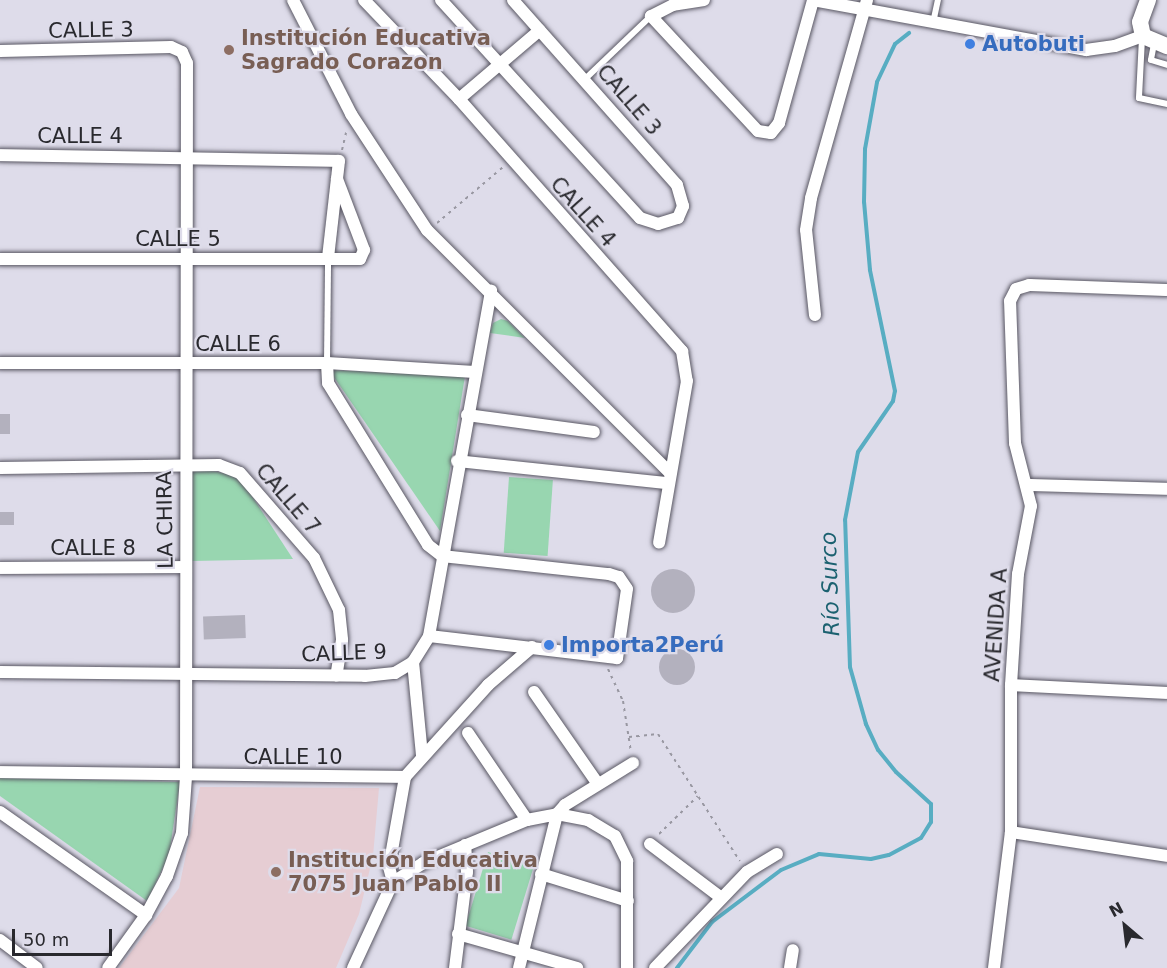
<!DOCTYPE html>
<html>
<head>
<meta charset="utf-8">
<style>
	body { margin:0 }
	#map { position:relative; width:1167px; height:968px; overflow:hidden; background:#dedcea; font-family:"DejaVu Sans",sans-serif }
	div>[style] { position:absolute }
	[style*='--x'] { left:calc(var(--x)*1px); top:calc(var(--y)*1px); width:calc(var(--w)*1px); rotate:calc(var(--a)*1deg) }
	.education>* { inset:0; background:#e6cdd3 }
	.green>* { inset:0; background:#98d6b0; transform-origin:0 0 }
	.stream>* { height:4px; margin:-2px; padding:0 2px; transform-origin:2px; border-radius:2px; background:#58adc2 }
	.building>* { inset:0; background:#b3b1be; transform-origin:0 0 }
	.round { border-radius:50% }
	.path>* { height:2px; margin-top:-1px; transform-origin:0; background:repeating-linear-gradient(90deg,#9897a1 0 3px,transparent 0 7.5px) }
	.roads { filter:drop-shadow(0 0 2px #595763) drop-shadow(0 0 2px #595763) }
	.lane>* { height:6px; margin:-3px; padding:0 3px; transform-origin:3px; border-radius:3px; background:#fff }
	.street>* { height:12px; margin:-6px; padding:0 6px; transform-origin:6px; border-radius:6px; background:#fff }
	.secondary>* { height:16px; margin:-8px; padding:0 8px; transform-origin:8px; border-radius:8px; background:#fff }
	.dots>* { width:16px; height:16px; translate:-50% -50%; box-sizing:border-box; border:3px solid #dedcea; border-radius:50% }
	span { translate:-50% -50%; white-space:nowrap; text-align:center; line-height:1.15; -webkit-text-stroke:4.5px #dedcea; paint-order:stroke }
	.street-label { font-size:21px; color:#29292e }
	.education-label { font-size:21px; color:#785e54; font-weight:700 }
	.left { translate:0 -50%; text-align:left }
	.shop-label { font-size:21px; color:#366cbe; font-weight:700 }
	.water-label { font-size:22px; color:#1b6170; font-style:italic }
	.north { position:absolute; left:1095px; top:896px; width:60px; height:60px; -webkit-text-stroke:4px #dedcea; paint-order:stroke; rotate:332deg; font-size:16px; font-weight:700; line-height:24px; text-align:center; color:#29292e }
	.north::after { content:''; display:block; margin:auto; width:21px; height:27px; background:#29292e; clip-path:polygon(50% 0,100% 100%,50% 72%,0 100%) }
	.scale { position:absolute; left:12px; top:929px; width:100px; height:27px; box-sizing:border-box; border:3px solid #29292e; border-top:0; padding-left:8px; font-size:18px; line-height:21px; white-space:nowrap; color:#29292e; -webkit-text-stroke:4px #dedcea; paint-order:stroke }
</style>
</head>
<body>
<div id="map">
	<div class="education">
		<div style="clip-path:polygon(200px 787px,379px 788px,373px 856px,359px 914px,336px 968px,119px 968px,179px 888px)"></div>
	</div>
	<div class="green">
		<div style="clip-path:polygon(501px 319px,508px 321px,525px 338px,490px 333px,493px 323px)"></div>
		<div style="clip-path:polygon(329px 370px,465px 376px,440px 531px)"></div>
		<div style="clip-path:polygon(191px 467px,233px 475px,244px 484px,293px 559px,192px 561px)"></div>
		<div style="left:509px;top:477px;width:44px;height:76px;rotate:4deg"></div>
		<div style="clip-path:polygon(0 778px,180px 782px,169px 855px,147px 901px,0 796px)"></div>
		<div style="left:488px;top:852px;width:48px;height:77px;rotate:17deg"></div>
	</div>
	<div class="stream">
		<div style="--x:677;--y:968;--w:58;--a:-52.7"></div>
		<div style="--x:712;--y:922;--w:86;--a:-37"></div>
		<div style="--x:781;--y:870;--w:41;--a:-22.8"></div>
		<div style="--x:819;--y:854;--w:52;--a:5.5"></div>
		<div style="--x:871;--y:859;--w:18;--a:-13"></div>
		<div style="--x:889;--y:855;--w:36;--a:-28"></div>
		<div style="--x:921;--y:838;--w:19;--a:-58"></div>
		<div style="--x:931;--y:822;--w:18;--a:-90"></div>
		<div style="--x:931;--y:804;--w:47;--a:-137.6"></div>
		<div style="--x:896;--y:772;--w:28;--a:-129"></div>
		<div style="--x:878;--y:750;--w:29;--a:-115"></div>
		<div style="--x:866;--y:724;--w:59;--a:-105.7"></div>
		<div style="--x:850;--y:667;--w:147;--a:-91.9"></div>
		<div style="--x:845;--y:520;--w:69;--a:-79.2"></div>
		<div style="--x:858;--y:452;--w:62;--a:-55.5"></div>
		<div style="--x:893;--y:401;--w:10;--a:-79"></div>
		<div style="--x:895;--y:391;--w:124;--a:-101.7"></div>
		<div style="--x:870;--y:270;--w:68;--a:-95"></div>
		<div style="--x:864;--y:202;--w:53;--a:-88.9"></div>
		<div style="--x:865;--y:149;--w:68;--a:-79.8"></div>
		<div style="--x:877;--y:82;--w:42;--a:-64.7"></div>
		<div style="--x:895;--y:44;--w:18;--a:-38"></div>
	</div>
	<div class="building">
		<div style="left:0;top:414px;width:10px;height:20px"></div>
		<div style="left:0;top:512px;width:14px;height:13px"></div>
		<div class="round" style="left:651px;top:569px;width:44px;height:44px"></div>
		<div style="left:245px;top:615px;width:23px;height:42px;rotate:88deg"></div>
		<div class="round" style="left:659px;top:649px;width:36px;height:36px"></div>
	</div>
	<div class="path">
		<div style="--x:342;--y:150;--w:18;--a:-77"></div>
		<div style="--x:437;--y:223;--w:87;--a:-40.3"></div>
		<div style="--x:608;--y:669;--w:35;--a:65"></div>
		<div style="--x:623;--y:701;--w:52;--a:81.1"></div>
		<div style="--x:629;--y:737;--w:29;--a:-6"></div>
		<div style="--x:658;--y:734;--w:151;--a:57.2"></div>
		<div style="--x:659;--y:834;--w:54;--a:-44.3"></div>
	</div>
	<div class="roads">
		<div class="lane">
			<div style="--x:933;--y:23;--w:24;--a:-78"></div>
			<div style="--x:1142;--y:38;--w:60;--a:92.9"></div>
			<div style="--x:1139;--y:98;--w:29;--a:12"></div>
			<div style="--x:1154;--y:44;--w:16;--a:101"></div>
			<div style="--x:1151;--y:60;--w:17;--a:17"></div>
			<div style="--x:585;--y:79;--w:91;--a:-43.7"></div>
			<div style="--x:327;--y:363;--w:104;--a:-89.4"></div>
		</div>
		<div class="street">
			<div style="--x:293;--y:0;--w:128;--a:63"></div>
			<div style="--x:351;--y:114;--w:139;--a:56.8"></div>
			<div style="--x:427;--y:230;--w:342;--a:45"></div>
			<div style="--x:364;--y:0;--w:137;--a:46.2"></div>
			<div style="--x:459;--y:99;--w:337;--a:48.5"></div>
			<div style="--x:682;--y:351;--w:30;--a:81"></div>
			<div style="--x:687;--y:381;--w:164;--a:99.8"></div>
			<div style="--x:441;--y:0;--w:295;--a:47.6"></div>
			<div style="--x:640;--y:218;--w:19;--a:18"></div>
			<div style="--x:658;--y:224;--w:21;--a:-17"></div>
			<div style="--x:678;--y:218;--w:13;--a:-67"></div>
			<div style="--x:683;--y:206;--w:22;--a:-106"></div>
			<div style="--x:677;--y:185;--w:247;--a:-131.6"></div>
			<div style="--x:704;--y:0;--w:31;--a:171"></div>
			<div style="--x:673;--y:5;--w:25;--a:153"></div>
			<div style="--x:651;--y:16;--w:157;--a:47.1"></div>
			<div style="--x:758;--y:131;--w:13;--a:9"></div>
			<div style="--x:771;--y:133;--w:13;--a:-51"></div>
			<div style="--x:779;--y:123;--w:128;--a:-74.5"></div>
			<div style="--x:813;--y:0;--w:278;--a:10.4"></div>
			<div style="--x:1086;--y:50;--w:29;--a:-8"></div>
			<div style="--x:1115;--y:46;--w:30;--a:-20"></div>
			<div style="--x:0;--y:51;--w:171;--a:-1.3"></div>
			<div style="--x:171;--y:47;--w:12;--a:24"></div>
			<div style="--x:182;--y:52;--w:12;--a:66"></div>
			<div style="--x:187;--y:63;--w:714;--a:90.08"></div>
			<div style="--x:186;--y:777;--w:56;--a:94.1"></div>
			<div style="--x:182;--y:833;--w:46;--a:109.2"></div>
			<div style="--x:167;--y:876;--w:44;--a:118.3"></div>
			<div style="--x:146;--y:915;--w:65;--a:125.6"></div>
			<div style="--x:459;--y:99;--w:106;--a:-40.4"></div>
			<div style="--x:0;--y:155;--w:339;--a:1"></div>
			<div style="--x:339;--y:161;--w:98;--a:96.5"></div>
			<div style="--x:0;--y:259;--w:360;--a:0"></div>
			<div style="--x:360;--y:259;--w:10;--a:-66"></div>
			<div style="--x:364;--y:250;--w:76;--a:-110.8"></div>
			<div style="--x:815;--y:315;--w:85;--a:-96"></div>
			<div style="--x:806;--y:230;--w:32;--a:-81"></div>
			<div style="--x:811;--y:198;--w:206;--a:-74.2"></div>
			<div style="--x:0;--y:363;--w:327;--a:0"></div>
			<div style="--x:327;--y:363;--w:148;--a:3.5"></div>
			<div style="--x:327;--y:363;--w:20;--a:87"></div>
			<div style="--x:328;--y:383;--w:190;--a:58.3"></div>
			<div style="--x:428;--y:545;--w:18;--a:38"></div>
			<div style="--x:442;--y:556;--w:168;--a:6.2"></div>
			<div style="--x:609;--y:574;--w:10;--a:17"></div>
			<div style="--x:619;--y:577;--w:14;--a:56"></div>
			<div style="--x:627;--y:589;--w:70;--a:98.2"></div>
			<div style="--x:617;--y:658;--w:189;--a:-173.3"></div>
			<div style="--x:467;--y:415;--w:128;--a:7.6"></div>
			<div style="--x:457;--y:461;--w:211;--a:6"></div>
			<div style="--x:0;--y:468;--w:219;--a:-0.8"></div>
			<div style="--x:219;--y:465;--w:22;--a:21"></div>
			<div style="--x:240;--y:473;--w:113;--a:49"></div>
			<div style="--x:314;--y:558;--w:58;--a:64.3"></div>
			<div style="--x:339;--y:610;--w:30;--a:84"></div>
			<div style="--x:342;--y:640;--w:36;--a:99"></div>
			<div style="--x:1028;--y:485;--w:139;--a:1.6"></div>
			<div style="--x:0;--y:568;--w:185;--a:-0.3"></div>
			<div style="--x:413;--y:662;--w:94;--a:84.5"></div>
			<div style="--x:0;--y:672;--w:365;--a:0.6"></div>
			<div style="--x:365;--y:676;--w:30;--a:-6"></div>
			<div style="--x:395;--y:673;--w:21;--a:-31"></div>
			<div style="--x:413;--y:662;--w:31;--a:-58"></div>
			<div style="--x:429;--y:636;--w:351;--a:-79.8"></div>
			<div style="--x:1011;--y:685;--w:156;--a:2.9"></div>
			<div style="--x:534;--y:692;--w:112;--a:55.2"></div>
			<div style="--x:468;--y:733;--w:105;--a:55.9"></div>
			<div style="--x:0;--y:772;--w:405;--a:0.7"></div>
			<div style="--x:0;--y:812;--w:179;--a:35.2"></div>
			<div style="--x:1011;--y:832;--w:158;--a:8.7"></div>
			<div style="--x:650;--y:844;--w:88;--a:37.1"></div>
			<div style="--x:541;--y:874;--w:91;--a:17.2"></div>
			<div style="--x:393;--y:882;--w:36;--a:-32"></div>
			<div style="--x:423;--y:863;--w:113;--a:-22.5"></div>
			<div style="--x:527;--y:820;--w:31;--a:-11"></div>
			<div style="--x:557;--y:814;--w:32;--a:11"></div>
			<div style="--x:588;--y:820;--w:31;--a:31"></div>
			<div style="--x:615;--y:836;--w:28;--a:64"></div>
			<div style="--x:627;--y:861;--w:107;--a:90"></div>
			<div style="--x:458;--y:934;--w:124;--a:15.9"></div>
			<div style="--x:0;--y:940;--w:46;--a:37.1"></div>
			<div style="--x:353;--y:968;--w:95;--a:-65.1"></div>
			<div style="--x:393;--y:882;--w:16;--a:-105"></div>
			<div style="--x:389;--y:867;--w:91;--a:-79.9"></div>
			<div style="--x:405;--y:777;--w:124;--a:-47.9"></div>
			<div style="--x:488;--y:685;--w:58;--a:-40.8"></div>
			<div style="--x:455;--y:968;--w:97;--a:-82.9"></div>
			<div style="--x:467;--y:872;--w:27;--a:-94"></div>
			<div style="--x:519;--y:968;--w:159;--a:-76.1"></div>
			<div style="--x:557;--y:814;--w:12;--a:-48"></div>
			<div style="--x:565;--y:805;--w:80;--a:-31.7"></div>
			<div style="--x:655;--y:968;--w:133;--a:-46.2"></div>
			<div style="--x:747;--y:872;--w:35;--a:-31"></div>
			<div style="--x:790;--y:968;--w:18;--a:-81"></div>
			<div style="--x:994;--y:968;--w:137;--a:-82.9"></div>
			<div style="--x:1011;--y:832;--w:147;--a:-90"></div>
			<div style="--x:1011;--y:685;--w:111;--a:-86.4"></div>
			<div style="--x:1018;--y:574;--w:69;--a:-79.2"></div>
			<div style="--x:1031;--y:506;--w:65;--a:-104.3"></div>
			<div style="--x:1015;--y:443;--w:142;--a:-92"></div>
			<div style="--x:1010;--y:301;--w:13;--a:-63"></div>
			<div style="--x:1016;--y:289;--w:14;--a:-17"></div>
			<div style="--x:1029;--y:285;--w:138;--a:2.1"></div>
		</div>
		<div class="secondary">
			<div style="--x:1148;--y:0;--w:23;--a:110"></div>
			<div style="--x:1140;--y:22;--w:14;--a:78"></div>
			<div style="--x:1143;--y:36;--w:26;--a:23"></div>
		</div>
	</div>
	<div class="dots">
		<div style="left:970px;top:44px;background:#3f7fe0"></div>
		<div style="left:229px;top:50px;background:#8d6e63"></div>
		<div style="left:549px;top:645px;background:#3f7fe0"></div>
		<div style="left:276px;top:872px;background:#8d6e63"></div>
	</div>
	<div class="street-label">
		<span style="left:91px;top:30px;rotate:-1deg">CALLE 3</span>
		<span style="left:629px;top:100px;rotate:49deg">CALLE 3</span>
		<span style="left:80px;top:136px">CALLE 4</span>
		<span style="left:583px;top:212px;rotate:48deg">CALLE 4</span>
		<span style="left:178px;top:239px">CALLE 5</span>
		<span style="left:238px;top:344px">CALLE 6</span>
		<span style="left:288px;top:499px;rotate:49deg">CALLE 7</span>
		<span style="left:165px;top:520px;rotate:-91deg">LA CHIRA</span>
		<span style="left:93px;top:548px">CALLE 8</span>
		<span style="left:996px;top:625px;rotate:-86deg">AVENIDA A</span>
		<span style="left:344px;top:653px;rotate:-2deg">CALLE 9</span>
		<span style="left:293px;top:757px">CALLE 10</span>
	</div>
	<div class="education-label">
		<span class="left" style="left:241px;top:50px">Institución Educativa<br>Sagrado Corazon</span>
		<span class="left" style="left:288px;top:872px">Institución Educativa<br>7075 Juan Pablo II</span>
	</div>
	<div class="shop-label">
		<span class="left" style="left:982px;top:44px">Autobuti</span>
		<span class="left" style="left:561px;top:645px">Importa2Perú</span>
	</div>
	<div class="water-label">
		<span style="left:830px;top:584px;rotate:-92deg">Río Surco</span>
	</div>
	<div class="north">N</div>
	<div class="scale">50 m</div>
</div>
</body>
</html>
